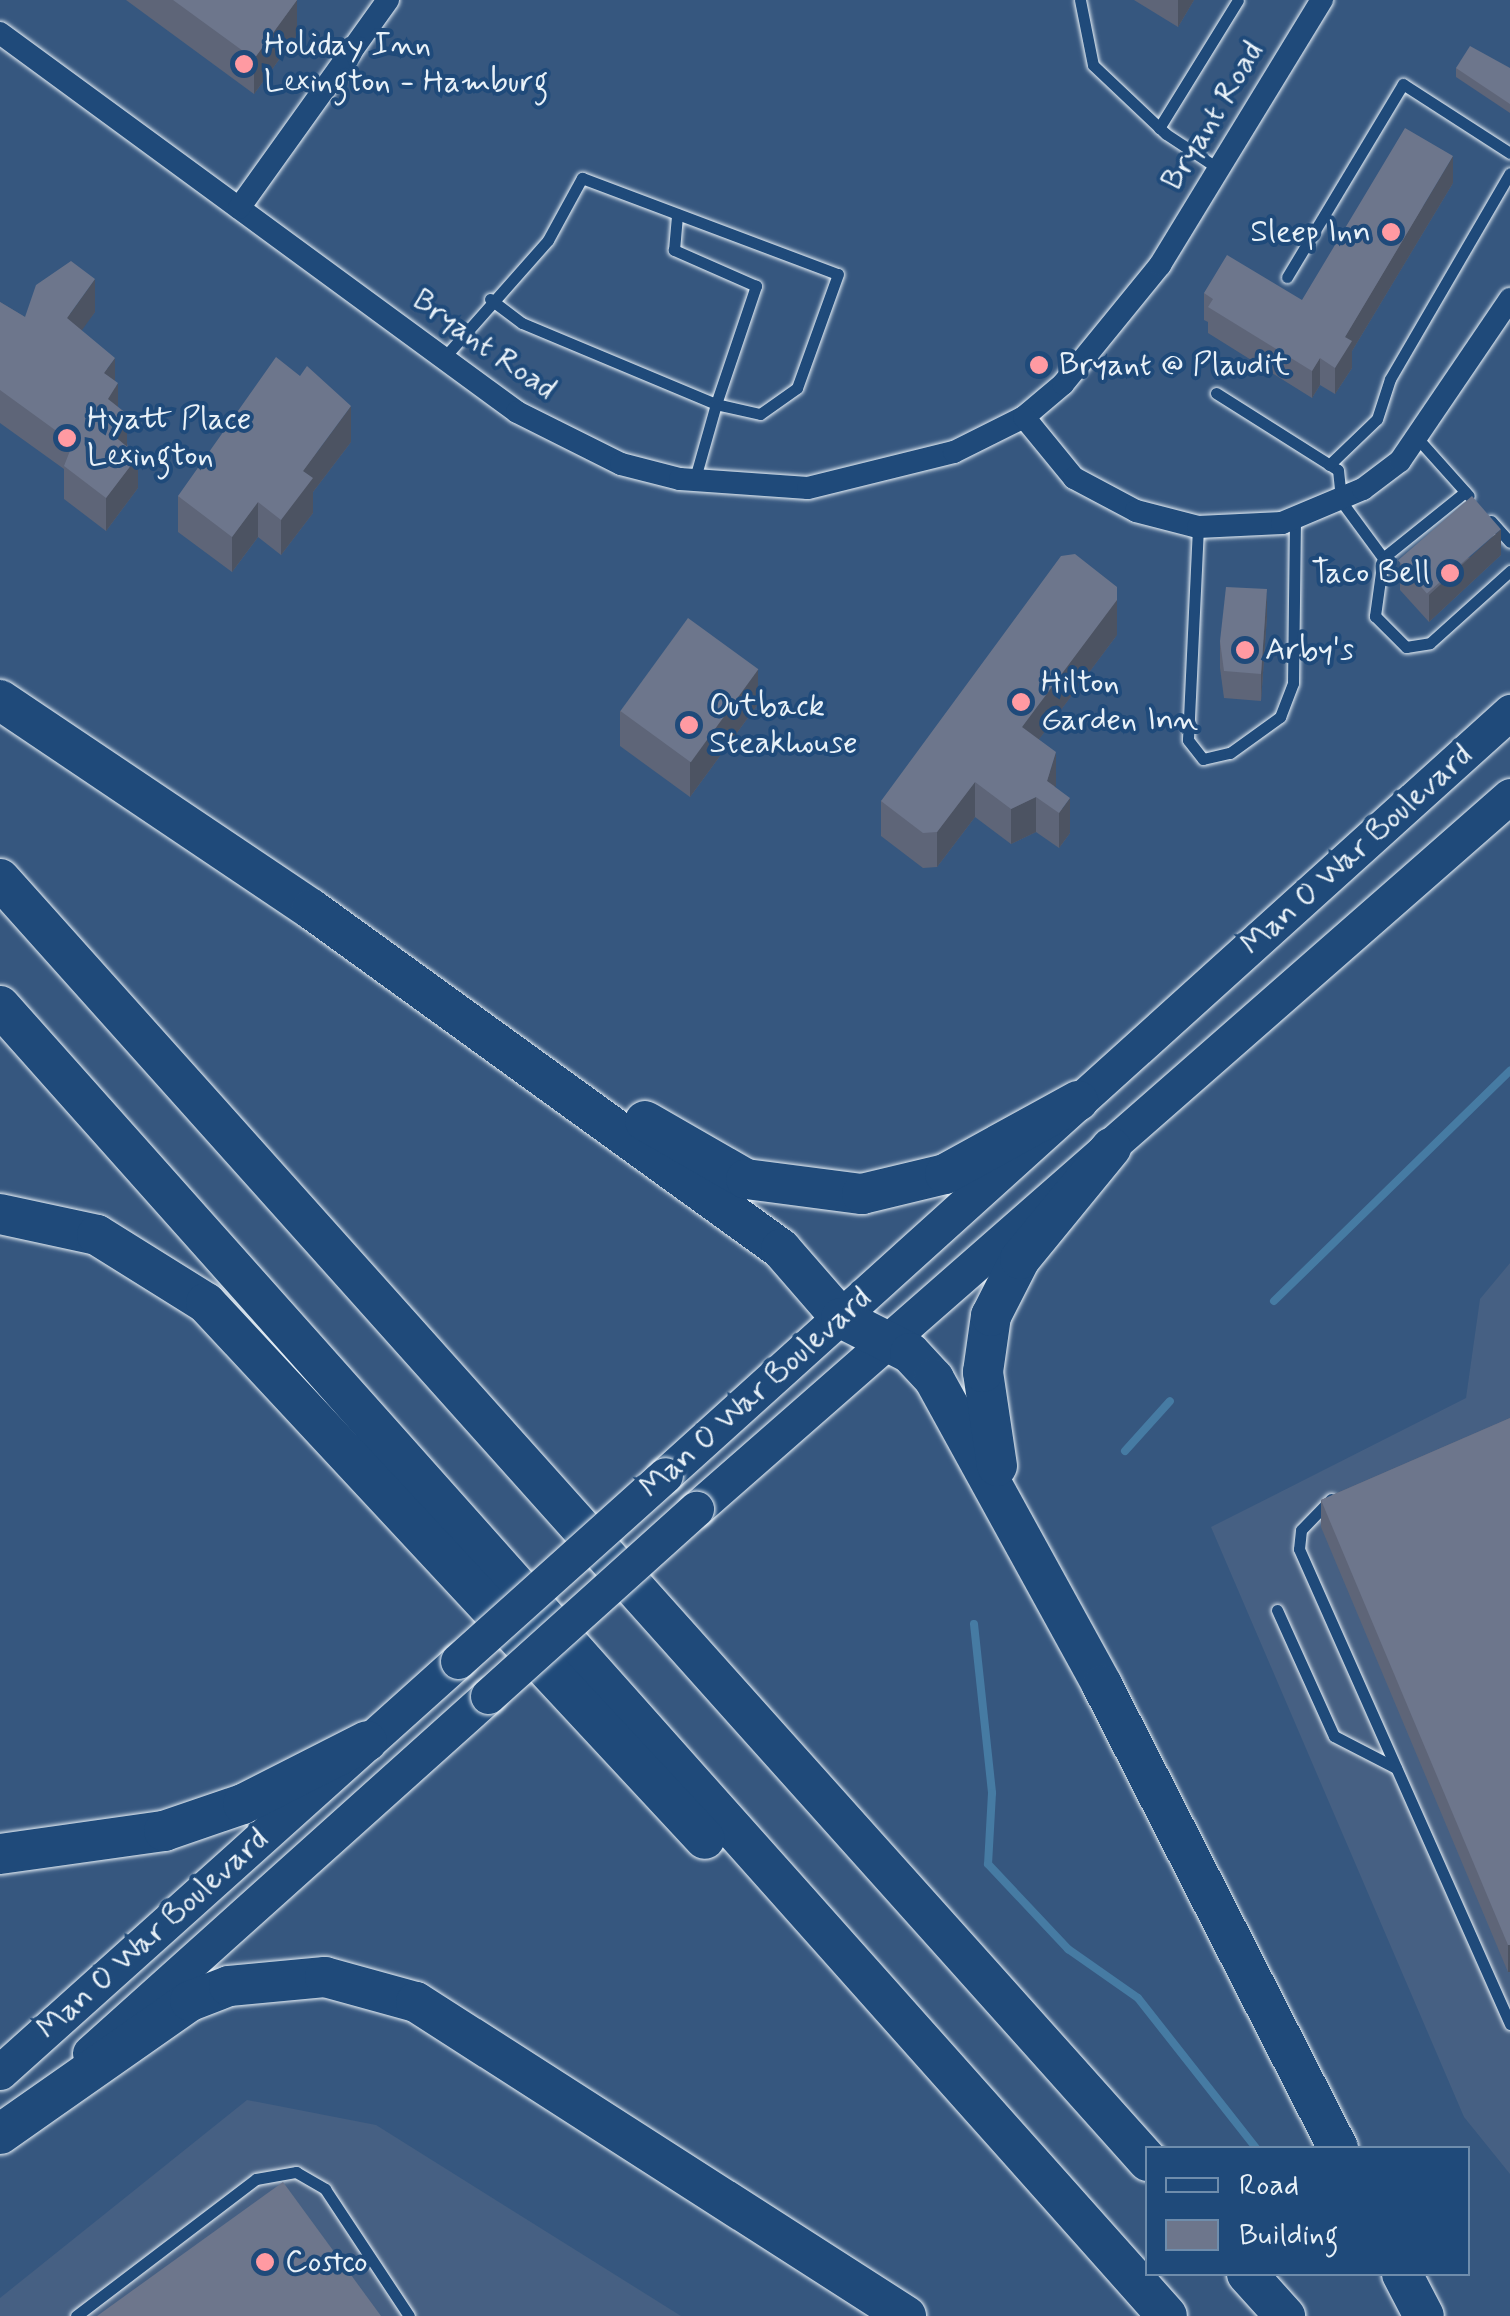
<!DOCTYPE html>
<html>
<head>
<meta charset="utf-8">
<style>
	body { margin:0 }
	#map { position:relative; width:1510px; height:2316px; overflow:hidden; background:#36577f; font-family:Mynerve,sans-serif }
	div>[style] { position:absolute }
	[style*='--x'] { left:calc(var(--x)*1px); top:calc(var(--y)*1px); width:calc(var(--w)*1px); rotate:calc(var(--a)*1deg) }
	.built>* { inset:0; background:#466083 }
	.stream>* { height:8px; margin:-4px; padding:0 4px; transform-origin:4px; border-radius:4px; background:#467ba3 }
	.roads { filter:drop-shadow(0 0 2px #e8f1f8) drop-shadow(0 0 2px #e8f1f8) }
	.service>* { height:11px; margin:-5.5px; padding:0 5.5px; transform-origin:5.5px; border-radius:5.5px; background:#1f4a7a }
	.minor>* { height:22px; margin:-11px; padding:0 11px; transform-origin:11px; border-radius:11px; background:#1f4a7a }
	.primary>* { height:35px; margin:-17.5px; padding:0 17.5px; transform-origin:17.5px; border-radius:17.5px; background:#1f4a7a }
	.motorway>* { height:40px; margin:-20px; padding:0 20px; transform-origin:20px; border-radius:20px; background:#1f4a7a }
	.bridges { filter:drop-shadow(0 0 2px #e8f1f8) drop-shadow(0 0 2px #e8f1f8) }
	.primary-bridge>* { height:35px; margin:-17.5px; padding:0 17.5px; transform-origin:17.5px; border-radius:17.5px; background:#1f4a7a }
	.wall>* { inset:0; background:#5e6578 }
	.shaded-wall>* { inset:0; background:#4c5362; transform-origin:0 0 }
	.building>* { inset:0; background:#6d768c; transform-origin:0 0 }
	.dots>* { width:28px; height:28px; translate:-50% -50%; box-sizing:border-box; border:5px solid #1f4a7a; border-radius:50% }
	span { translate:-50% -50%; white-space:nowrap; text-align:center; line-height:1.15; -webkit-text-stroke:8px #1f4a7a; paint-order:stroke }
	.poi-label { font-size:32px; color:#e8f1f8 }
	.left { translate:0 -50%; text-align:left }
	.right { translate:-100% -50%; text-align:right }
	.street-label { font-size:32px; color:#e8f1f8 }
	.legend { position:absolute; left:1145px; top:2146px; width:325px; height:130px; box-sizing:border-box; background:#1f4a7a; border:2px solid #6f8dac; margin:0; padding:12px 18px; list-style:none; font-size:30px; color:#e8f1f8 }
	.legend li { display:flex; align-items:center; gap:20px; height:50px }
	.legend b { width:50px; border:2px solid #6f8dac }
</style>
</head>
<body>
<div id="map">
	<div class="built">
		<div style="clip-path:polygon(1510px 1263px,1510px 2174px,1464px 2117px,1211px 1527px,1466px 1398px,1480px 1299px)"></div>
		<div style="clip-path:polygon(247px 2100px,376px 2125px,681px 2316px,0 2316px,0 2298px)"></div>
	</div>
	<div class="stream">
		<div style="--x:1274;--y:1301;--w:330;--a:-44.3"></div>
		<div style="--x:1125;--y:1451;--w:67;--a:-48"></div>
		<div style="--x:974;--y:1624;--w:170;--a:83.9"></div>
		<div style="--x:992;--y:1793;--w:71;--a:93.2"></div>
		<div style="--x:988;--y:1864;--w:117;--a:46.7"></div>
		<div style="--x:1068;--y:1949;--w:85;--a:35"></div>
		<div style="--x:1138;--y:1998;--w:191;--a:51.8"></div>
	</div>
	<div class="roads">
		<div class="service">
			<div style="--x:1080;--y:0;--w:66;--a:78.7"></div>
			<div style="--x:1093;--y:65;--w:100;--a:43.4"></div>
			<div style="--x:1166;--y:134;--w:64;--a:33.4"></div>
			<div style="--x:1159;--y:128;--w:150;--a:-58.3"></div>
			<div style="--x:1287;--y:277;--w:225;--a:-59"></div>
			<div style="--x:1403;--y:84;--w:127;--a:32.8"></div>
			<div style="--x:490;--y:299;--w:40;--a:37"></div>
			<div style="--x:522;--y:323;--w:210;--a:22.7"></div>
			<div style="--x:716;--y:404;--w:125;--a:-71.3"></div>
			<div style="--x:756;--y:286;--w:90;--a:-156.3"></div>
			<div style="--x:674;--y:250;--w:36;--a:-85"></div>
			<div style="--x:442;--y:360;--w:160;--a:-48.5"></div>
			<div style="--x:548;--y:240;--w:71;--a:-61.3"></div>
			<div style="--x:582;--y:178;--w:273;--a:20.6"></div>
			<div style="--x:838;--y:274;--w:121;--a:109.8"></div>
			<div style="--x:797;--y:388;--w:45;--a:144.9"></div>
			<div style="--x:760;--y:414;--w:45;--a:-167.2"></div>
			<div style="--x:716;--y:404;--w:81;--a:105.8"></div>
			<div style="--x:1216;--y:393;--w:144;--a:32.3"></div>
			<div style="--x:1338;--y:470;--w:31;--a:84"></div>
			<div style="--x:1341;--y:501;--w:71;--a:53.6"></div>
			<div style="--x:1418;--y:439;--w:76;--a:48.2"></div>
			<div style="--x:1329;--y:465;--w:66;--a:-43.8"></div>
			<div style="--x:1377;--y:419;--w:42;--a:-72"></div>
			<div style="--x:1390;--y:379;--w:238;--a:-59.8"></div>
			<div style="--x:1465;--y:492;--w:105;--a:141.2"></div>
			<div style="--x:1383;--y:558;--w:59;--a:97.9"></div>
			<div style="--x:1375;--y:616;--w:44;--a:45"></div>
			<div style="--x:1406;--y:647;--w:24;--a:-9"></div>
			<div style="--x:1430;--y:643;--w:108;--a:-42"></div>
			<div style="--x:1491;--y:521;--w:28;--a:48"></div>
			<div style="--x:1198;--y:527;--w:213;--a:92.7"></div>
			<div style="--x:1188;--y:740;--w:24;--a:52"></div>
			<div style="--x:1203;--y:759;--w:28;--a:-13"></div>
			<div style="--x:1230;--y:753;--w:62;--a:-35.8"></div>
			<div style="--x:1280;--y:717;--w:36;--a:-69"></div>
			<div style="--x:1293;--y:683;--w:164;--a:-89.3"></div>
			<div style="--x:1331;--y:1499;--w:43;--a:134.1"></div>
			<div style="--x:1301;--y:1530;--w:19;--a:96"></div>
			<div style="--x:1299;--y:1549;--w:520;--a:66.05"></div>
			<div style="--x:1277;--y:1610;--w:138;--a:65.7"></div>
			<div style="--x:1334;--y:1736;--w:70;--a:27.3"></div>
			<div style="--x:76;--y:2316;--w:226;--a:-37.3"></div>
			<div style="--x:256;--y:2179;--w:41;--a:-9.9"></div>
			<div style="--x:296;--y:2172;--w:34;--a:30"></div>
			<div style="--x:325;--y:2189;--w:152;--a:56.5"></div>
		</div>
		<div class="minor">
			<div style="--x:0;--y:33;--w:641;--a:36.24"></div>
			<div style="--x:517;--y:412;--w:116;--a:26.6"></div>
			<div style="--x:621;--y:464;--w:61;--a:14.3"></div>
			<div style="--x:680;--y:479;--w:128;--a:4"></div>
			<div style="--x:808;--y:488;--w:150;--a:-13.9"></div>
			<div style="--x:954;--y:452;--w:78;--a:-26.6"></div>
			<div style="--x:1024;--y:417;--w:51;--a:-40.2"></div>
			<div style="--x:1063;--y:384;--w:154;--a:-50.8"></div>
			<div style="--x:1160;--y:265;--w:311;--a:-58.6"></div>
			<div style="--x:239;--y:208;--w:256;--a:-54.4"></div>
			<div style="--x:1024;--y:417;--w:79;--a:50.7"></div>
			<div style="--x:1074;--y:478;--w:70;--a:28"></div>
			<div style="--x:1136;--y:511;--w:64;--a:14.5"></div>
			<div style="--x:1198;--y:527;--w:84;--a:-2.7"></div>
			<div style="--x:1282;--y:523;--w:88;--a:-22.8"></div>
			<div style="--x:1363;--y:489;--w:46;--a:-37.1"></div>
			<div style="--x:1400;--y:461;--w:196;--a:-55.8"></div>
		</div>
		<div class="primary">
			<div style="--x:665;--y:1475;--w:1139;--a:-42.08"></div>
			<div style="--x:696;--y:1509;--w:1082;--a:-41.22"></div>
			<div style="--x:90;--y:2053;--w:535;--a:-41.89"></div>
			<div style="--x:0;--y:2072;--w:615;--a:-41.9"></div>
		</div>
		<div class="motorway">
			<div style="--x:0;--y:700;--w:375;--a:33.9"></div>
			<div style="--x:311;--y:909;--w:580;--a:35.88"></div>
			<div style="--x:781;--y:1249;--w:91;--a:49"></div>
			<div style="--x:841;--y:1318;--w:77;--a:26.9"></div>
			<div style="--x:910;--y:1353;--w:35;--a:47"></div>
			<div style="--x:934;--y:1379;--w:349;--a:61.2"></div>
			<div style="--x:1102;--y:1685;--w:520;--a:62.99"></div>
			<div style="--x:0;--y:879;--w:1721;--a:48.16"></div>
			<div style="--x:0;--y:1006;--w:1754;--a:48.3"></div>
			<div style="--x:645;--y:1121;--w:116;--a:29.9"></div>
			<div style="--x:746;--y:1179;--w:117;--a:7.4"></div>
			<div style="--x:862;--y:1194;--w:85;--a:-13.5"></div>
			<div style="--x:945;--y:1174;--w:152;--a:-28.8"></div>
			<div style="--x:0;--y:1214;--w:99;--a:12.2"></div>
			<div style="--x:97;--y:1235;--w:128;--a:32"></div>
			<div style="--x:206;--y:1303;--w:732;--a:47.05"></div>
			<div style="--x:997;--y:1466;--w:95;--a:-98.5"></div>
			<div style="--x:983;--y:1372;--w:57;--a:-81.9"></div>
			<div style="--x:991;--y:1316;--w:64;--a:-63"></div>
			<div style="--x:1020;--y:1259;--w:144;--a:-50.7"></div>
			<div style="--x:0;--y:1854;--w:166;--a:-8"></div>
			<div style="--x:164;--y:1831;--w:83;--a:-18.9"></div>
			<div style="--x:243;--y:1804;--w:139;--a:-26.9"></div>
			<div style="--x:0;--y:2134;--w:232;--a:-35"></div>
			<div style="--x:190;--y:2001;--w:42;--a:-21"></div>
			<div style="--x:229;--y:1986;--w:96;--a:-5.4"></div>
			<div style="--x:325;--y:1977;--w:94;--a:15.4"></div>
			<div style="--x:416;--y:2002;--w:582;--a:32.65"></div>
			<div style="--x:1247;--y:2274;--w:57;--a:47.9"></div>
			<div style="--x:1402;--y:2274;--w:47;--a:62.4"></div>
		</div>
	</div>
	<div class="bridges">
		<div class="primary-bridge">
			<div style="--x:458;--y:1661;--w:278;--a:-41.9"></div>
			<div style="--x:488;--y:1696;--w:280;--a:-42"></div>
		</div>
	</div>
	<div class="wall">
		<div style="clip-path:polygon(126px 0,297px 0,297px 35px,254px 94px)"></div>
		<div style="clip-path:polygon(1134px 0,1194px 0,1178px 27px)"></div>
		<div style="clip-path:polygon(1456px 68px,1510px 68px,1510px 113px,1456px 77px)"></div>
		<div style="clip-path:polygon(1453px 183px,1352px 351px,1352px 368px,1335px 394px,1320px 385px,1312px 398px,1208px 333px,1208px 322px,1204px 320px,1204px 293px,1302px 300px)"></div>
		<div style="clip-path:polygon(0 302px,25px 317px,95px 312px,81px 330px,115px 381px,118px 407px,138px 488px,106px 531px,64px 499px,64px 469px,0 423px)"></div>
		<div style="clip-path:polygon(351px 442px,313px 492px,313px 513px,281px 555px,258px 537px,232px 572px,178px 532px,178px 496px)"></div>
		<div style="clip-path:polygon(1501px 555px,1429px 622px,1400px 590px,1400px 563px)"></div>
		<div style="clip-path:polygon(1267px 616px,1261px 701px,1224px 698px,1220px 668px,1220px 641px)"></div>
		<div style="clip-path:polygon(1117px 635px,1039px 739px,1070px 833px,1059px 848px,1036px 832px,1011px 844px,975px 817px,937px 867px,923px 868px,881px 836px,881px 801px)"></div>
		<div style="clip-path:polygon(758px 704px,690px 797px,620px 746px,620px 711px)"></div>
		<div style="clip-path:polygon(1510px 1418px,1508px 1972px,1321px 1527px,1321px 1500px)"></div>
	</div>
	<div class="shaded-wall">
		<div style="clip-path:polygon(297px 0,297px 35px,254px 94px,254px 59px)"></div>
		<div style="clip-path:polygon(1178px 0,1194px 0,1178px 27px)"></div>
		<div style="clip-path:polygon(1453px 156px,1453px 183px,1352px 351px,1352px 368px,1335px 394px,1335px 368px,1345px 337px)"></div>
		<div style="clip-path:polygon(95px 279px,95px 312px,67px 351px,67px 318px)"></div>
		<div style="clip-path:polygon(115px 358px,115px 388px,118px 383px,118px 416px,108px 432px,104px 373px)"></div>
		<div style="clip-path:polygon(1320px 358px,1320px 385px,1312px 398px,1312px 371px)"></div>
		<div style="clip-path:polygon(351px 406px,351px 442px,313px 492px,313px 513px,281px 555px,281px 520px,303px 471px)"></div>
		<div style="clip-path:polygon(127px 414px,127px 447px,113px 435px)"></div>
		<div style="clip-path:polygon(138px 456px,138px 488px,106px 531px,106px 498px)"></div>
		<div style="clip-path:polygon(258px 502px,258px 537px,232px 572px,232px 537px)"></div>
		<div style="clip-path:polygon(1501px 529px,1501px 555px,1429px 622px,1429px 595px)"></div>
		<div style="clip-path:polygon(1117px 587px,1117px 635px,1022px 762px,1022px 727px)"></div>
		<div style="clip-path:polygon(1267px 589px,1267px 616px,1261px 701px,1261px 674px)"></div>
		<div style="clip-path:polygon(758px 669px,758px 704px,690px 797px,690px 762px)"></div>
		<div style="clip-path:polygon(1056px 752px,1056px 787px,1047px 781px)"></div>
		<div style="clip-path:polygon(975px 782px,975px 817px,937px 867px,937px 832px)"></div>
		<div style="clip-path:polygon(1036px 797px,1036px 832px,1011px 844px,1011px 809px)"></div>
		<div style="clip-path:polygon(1070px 798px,1070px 833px,1059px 848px,1059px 813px)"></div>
		<div style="left:1508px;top:1945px;width:2px;height:27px"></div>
	</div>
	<div class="building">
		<div style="clip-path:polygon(173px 0,297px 0,254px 59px)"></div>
		<div style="clip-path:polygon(1470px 46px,1510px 68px,1510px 104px,1456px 68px)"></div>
		<div style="clip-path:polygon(1405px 128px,1453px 156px,1345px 337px,1352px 341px,1335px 368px,1320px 358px,1312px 371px,1208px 307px,1213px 299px,1204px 293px,1227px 255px,1302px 300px)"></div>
		<div style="clip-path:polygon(71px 261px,95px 279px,67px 318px,115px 358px,104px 373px,118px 383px,108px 399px,127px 414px,113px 435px,138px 456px,106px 498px,64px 466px,73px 443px,0 390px,0 302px,25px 317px,36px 285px)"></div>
		<div style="clip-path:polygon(276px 357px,300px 376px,307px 366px,351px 406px,303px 471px,313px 478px,281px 520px,258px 502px,232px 537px,178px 496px)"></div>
		<div style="left:1472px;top:496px;width:44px;height:98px;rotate:49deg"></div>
		<div style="clip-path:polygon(1075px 554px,1117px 587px,1117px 600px,1022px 727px,1056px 752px,1047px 781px,1070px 798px,1059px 813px,1036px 797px,1011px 809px,975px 782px,937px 832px,923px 833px,881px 801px,1061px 556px)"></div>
		<div style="clip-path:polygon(1226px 587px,1267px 589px,1261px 674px,1224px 671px,1220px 641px)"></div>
		<div style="left:688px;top:618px;width:87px;height:115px;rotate:36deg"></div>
		<div style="clip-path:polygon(1510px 1418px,1510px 1945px,1508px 1945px,1321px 1500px)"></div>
		<div style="clip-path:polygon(283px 2182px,381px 2316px,97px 2316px)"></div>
	</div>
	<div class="dots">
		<div style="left:244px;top:64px;background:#ff9aa2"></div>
		<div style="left:1391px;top:232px;background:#ff9aa2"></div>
		<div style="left:1039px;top:365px;background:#ff9aa2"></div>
		<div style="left:67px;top:438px;background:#ff9aa2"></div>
		<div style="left:1450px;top:573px;background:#ff9aa2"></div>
		<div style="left:1245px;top:650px;background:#ff9aa2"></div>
		<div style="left:1021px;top:702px;background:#ff9aa2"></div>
		<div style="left:689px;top:725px;background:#ff9aa2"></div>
		<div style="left:265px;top:2262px;background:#ff9aa2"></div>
	</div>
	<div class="poi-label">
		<span class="left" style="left:264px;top:64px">Holiday Inn<br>Lexington - Hamburg</span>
		<span class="right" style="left:1371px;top:232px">Sleep Inn</span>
		<span class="left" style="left:1059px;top:365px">Bryant @ Plaudit</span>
		<span class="left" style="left:87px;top:438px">Hyatt Place<br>Lexington</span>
		<span class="right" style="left:1430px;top:573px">Taco Bell</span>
		<span class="left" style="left:1265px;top:650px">Arby's</span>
		<span class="left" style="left:1041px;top:702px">Hilton<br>Garden Inn</span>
		<span class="left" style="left:709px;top:725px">Outback<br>Steakhouse</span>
		<span class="left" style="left:285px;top:2262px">Costco</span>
	</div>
	<div class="street-label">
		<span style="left:1213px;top:116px;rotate:-59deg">Bryant Road</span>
		<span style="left:484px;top:345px;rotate:35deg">Bryant Road</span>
		<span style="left:1357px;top:850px;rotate:-42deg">Man O War Boulevard</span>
		<span style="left:756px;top:1393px;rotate:-42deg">Man O War Boulevard</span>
		<span style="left:153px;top:1934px;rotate:-42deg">Man O War Boulevard</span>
	</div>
	<ul class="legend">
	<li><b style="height:12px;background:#1f4a7a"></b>Road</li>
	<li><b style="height:28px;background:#6d768c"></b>Building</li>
	</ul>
</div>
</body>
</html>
